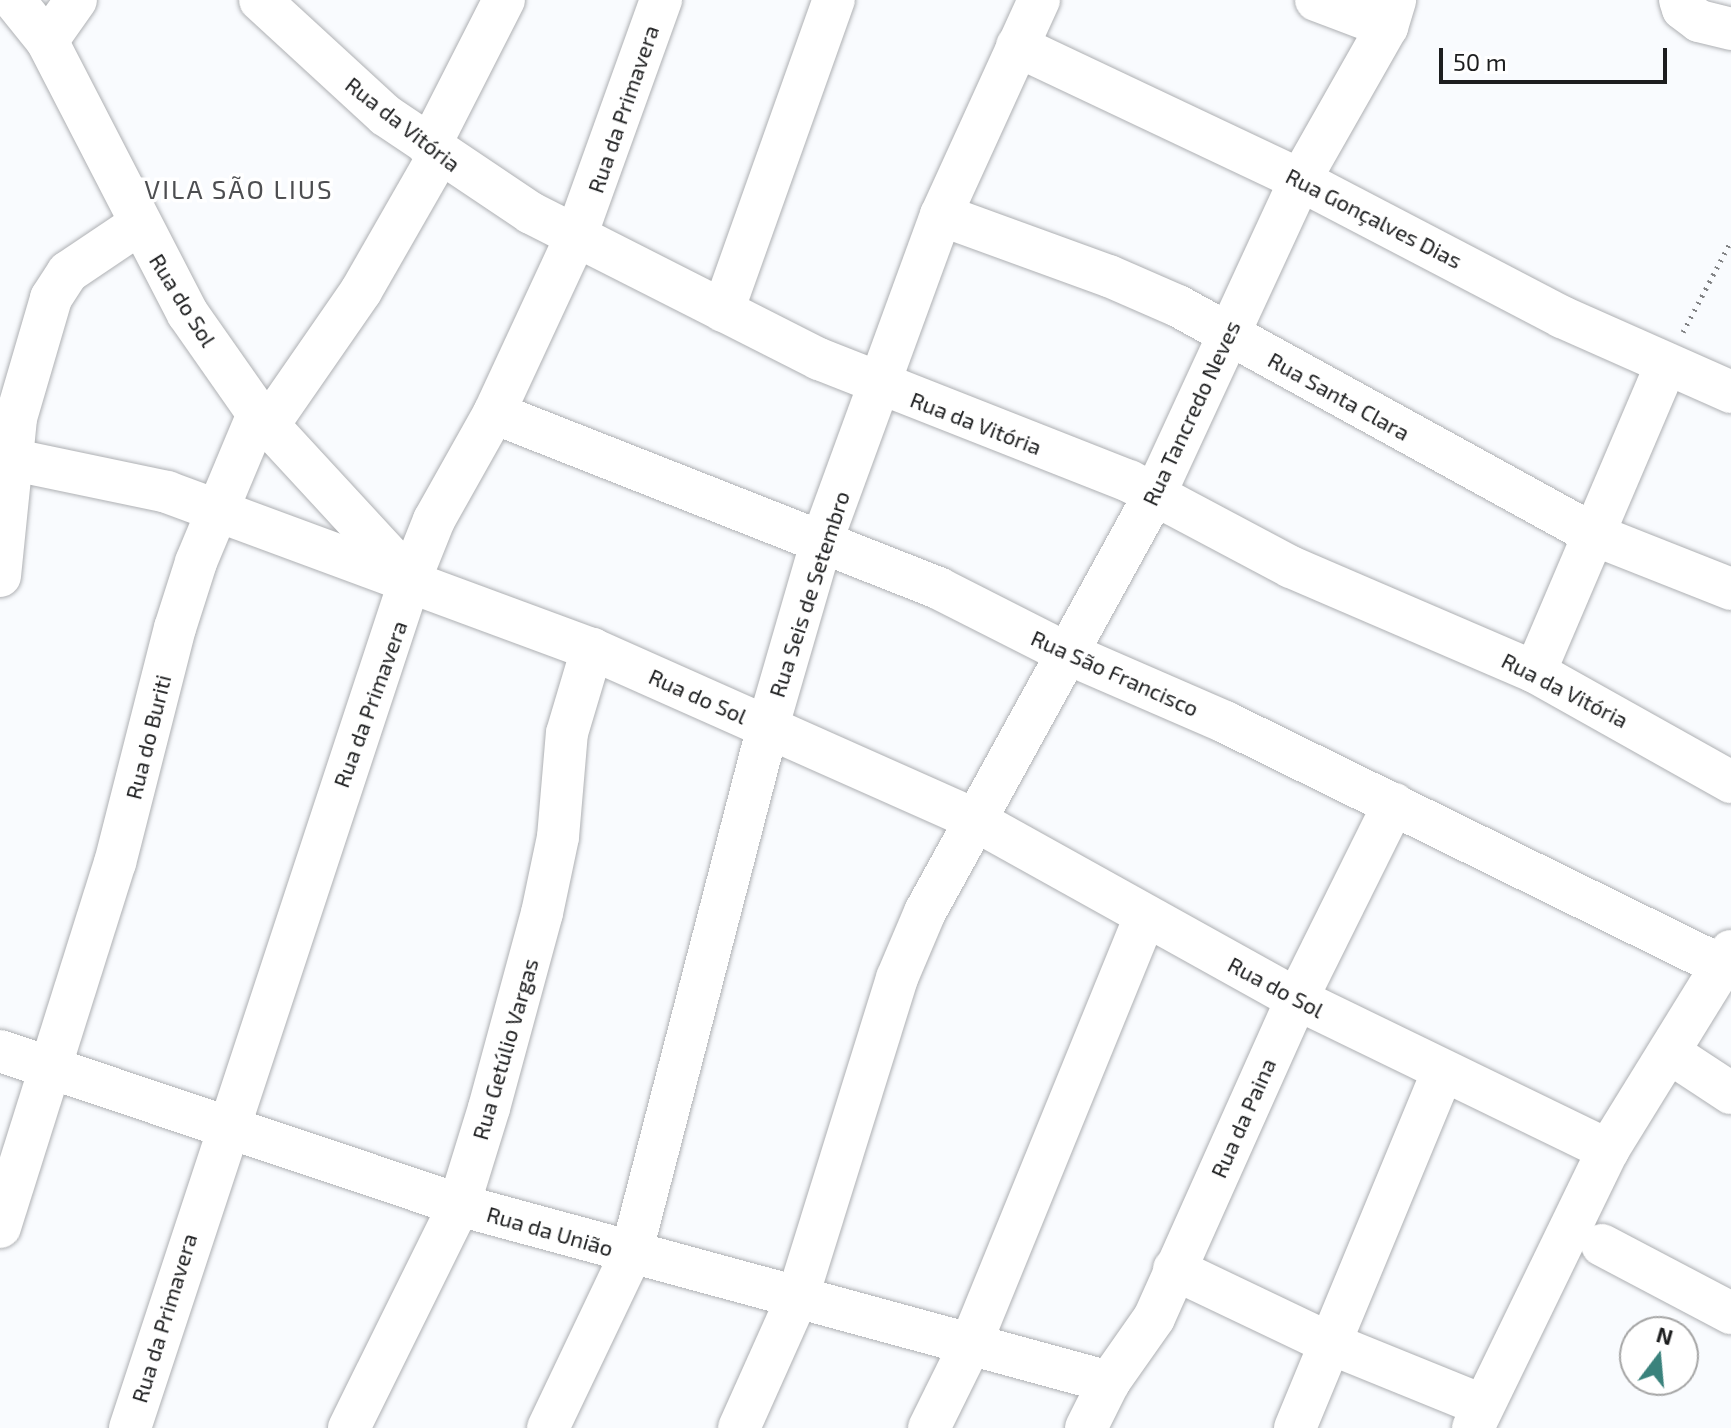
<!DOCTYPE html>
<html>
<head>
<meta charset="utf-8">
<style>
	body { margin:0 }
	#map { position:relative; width:1731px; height:1428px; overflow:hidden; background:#f9fbfe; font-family:"Exo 2",sans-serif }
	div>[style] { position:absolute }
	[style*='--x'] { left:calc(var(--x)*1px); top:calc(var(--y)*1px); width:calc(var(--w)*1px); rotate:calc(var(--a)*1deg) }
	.path>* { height:5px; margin-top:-2.5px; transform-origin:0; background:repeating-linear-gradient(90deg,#828385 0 2px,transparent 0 8px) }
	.roads { filter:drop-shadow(0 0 2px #aeb0b3) drop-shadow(0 0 2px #aeb0b3) }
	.minor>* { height:42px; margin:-21px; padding:0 21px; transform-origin:21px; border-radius:21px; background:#fff }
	span { translate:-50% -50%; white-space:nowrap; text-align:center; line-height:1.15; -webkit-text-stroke:7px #fff; paint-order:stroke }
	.street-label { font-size:22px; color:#1d1e1f }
	.quarter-label { font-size:26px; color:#4d4e51; letter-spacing:2px }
	.north { position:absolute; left:1619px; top:1316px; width:80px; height:80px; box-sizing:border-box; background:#fff; border:2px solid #a5a5a5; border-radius:50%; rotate:16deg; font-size:22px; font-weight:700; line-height:32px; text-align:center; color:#1d1e1f }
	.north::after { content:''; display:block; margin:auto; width:28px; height:36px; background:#3a827c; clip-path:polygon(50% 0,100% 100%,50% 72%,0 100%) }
	.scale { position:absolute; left:1439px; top:48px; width:228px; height:36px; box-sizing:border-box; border:4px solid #1d1e1f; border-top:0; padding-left:10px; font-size:24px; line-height:28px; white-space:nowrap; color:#1d1e1f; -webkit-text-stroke:6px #fff; paint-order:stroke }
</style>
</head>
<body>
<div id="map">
	<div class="path">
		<div style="--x:1683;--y:332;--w:103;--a:-62.2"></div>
	</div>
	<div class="roads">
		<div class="minor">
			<div style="--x:14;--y:0;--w:53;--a:51.2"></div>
			<div style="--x:47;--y:41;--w:307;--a:62.7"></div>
			<div style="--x:188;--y:314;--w:122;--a:55"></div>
			<div style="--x:258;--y:414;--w:224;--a:47.3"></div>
			<div style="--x:260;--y:0;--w:170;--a:42.6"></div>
			<div style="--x:385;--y:115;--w:176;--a:33.9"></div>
			<div style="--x:531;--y:213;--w:323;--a:26.9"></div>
			<div style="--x:819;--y:359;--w:333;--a:21.5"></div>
			<div style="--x:1129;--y:481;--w:183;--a:28"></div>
			<div style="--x:1291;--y:567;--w:266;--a:23.3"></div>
			<div style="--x:1535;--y:672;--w:225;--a:29.3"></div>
			<div style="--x:1316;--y:0;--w:76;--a:20.8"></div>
			<div style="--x:1680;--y:0;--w:9;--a:72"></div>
			<div style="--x:1683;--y:9;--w:20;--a:37"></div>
			<div style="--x:1699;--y:21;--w:33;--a:14"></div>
			<div style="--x:47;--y:41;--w:50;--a:-54.7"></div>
			<div style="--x:1017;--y:46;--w:313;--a:25.3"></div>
			<div style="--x:1300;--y:180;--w:296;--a:27.6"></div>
			<div style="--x:1562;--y:317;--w:185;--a:23.9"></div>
			<div style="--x:429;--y:147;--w:165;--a:-63"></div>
			<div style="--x:941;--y:215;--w:179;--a:20"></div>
			<div style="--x:1109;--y:276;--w:75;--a:23.5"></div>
			<div style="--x:1178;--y:306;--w:473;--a:28.8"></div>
			<div style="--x:1592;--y:534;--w:149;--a:21.6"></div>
			<div style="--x:723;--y:311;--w:330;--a:-70.4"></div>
			<div style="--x:494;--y:413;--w:479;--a:21.5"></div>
			<div style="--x:940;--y:589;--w:139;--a:26.9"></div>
			<div style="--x:1064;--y:652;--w:176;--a:23.5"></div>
			<div style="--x:1225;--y:722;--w:554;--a:26.15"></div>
			<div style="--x:269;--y:424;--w:162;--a:-55.3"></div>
			<div style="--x:361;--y:291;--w:157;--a:-60.2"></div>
			<div style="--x:0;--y:457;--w:171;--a:11.8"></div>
			<div style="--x:167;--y:492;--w:453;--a:20.3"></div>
			<div style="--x:592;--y:649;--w:417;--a:24"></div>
			<div style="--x:973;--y:819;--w:371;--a:29.1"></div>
			<div style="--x:1297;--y:999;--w:346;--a:25.9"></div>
			<div style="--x:0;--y:576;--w:159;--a:-84.2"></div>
			<div style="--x:16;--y:418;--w:125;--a:-73.7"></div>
			<div style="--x:51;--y:298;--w:31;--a:-57"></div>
			<div style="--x:68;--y:272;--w:84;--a:-33.9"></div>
			<div style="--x:1535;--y:672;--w:334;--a:-66.9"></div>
			<div style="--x:0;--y:1051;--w:484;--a:18.5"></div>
			<div style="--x:459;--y:1205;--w:674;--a:15.23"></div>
			<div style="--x:1670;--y:1053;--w:73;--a:33.3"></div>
			<div style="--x:0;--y:1227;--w:382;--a:-72.5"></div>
			<div style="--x:115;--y:863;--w:243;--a:-75.7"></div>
			<div style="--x:175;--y:628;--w:69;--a:-72.3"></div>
			<div style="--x:196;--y:562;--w:160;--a:-67.3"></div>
			<div style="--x:1602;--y:1245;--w:146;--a:27.8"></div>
			<div style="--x:1174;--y:1269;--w:172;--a:25.5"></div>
			<div style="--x:1329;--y:1343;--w:165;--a:22.1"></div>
			<div style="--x:130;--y:1428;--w:893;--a:-71.73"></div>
			<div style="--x:410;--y:580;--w:65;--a:-68.2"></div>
			<div style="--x:434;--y:520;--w:123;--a:-60.7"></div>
			<div style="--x:494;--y:413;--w:195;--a:-65.1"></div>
			<div style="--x:576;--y:236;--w:251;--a:-70.2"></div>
			<div style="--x:349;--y:1428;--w:249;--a:-63.7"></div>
			<div style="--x:459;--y:1205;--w:102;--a:-72.8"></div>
			<div style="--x:489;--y:1108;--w:202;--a:-74.8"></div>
			<div style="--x:542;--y:913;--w:78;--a:-78.1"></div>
			<div style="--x:558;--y:837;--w:104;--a:-85.1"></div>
			<div style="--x:567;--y:733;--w:88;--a:-73.4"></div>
			<div style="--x:548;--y:1428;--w:193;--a:-64.5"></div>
			<div style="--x:631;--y:1254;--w:545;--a:-75.45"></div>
			<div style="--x:768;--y:726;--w:191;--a:-73.8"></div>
			<div style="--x:821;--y:543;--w:349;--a:-69.9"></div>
			<div style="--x:941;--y:215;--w:236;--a:-65.5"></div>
			<div style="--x:739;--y:1428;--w:145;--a:-65.9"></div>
			<div style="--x:798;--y:1296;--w:333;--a:-72.7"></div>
			<div style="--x:897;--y:978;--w:72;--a:-67"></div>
			<div style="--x:925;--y:912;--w:477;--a:-61.2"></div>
			<div style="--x:1155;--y:494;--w:346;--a:-65.2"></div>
			<div style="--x:1300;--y:180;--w:176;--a:-60.4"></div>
			<div style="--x:1387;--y:27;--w:28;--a:-73"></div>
			<div style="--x:929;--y:1428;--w:95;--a:-63.7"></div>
			<div style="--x:971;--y:1343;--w:461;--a:-67.8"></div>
			<div style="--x:1086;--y:1428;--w:51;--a:-63.4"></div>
			<div style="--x:1109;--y:1382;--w:78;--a:-54.9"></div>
			<div style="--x:1154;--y:1318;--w:350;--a:-65.9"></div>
			<div style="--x:1297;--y:999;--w:218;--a:-63.6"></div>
			<div style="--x:1295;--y:1428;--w:384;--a:-67.5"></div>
			<div style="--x:1473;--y:1428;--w:309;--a:-64.1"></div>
			<div style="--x:1608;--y:1150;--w:234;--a:-58.3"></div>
		</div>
	</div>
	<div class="street-label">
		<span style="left:623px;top:109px;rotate:-71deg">Rua da Primavera</span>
		<span style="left:403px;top:124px;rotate:38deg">Rua da Vitória</span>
		<span style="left:1374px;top:218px;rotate:27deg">Rua Gonçalves Dias</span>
		<span style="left:183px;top:300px;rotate:58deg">Rua do Sol</span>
		<span style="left:1339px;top:396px;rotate:29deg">Rua Santa Clara</span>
		<span style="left:1191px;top:413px;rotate:-65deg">Rua Tancredo Neves</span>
		<span style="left:976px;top:423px;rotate:21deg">Rua da Vitória</span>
		<span style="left:809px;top:594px;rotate:-72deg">Rua Seis de Setembro</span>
		<span style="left:1115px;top:673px;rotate:24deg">Rua São Francisco</span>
		<span style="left:1565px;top:690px;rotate:27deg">Rua da Vitória</span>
		<span style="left:698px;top:696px;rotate:24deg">Rua do Sol</span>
		<span style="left:370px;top:704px;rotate:-70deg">Rua da Primavera</span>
		<span style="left:148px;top:737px;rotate:-76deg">Rua do Buriti</span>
		<span style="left:1276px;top:987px;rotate:28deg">Rua do Sol</span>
		<span style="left:505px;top:1049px;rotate:-74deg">Rua Getúlio Vargas</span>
		<span style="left:1243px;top:1118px;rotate:-66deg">Rua da Paina</span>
		<span style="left:550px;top:1231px;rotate:16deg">Rua da União</span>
		<span style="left:164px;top:1318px;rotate:-73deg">Rua da Primavera</span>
	</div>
	<div class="quarter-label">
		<span style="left:239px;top:189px">VILA SÃO LIUS</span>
	</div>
	<div class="north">N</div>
	<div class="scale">50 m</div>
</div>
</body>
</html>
